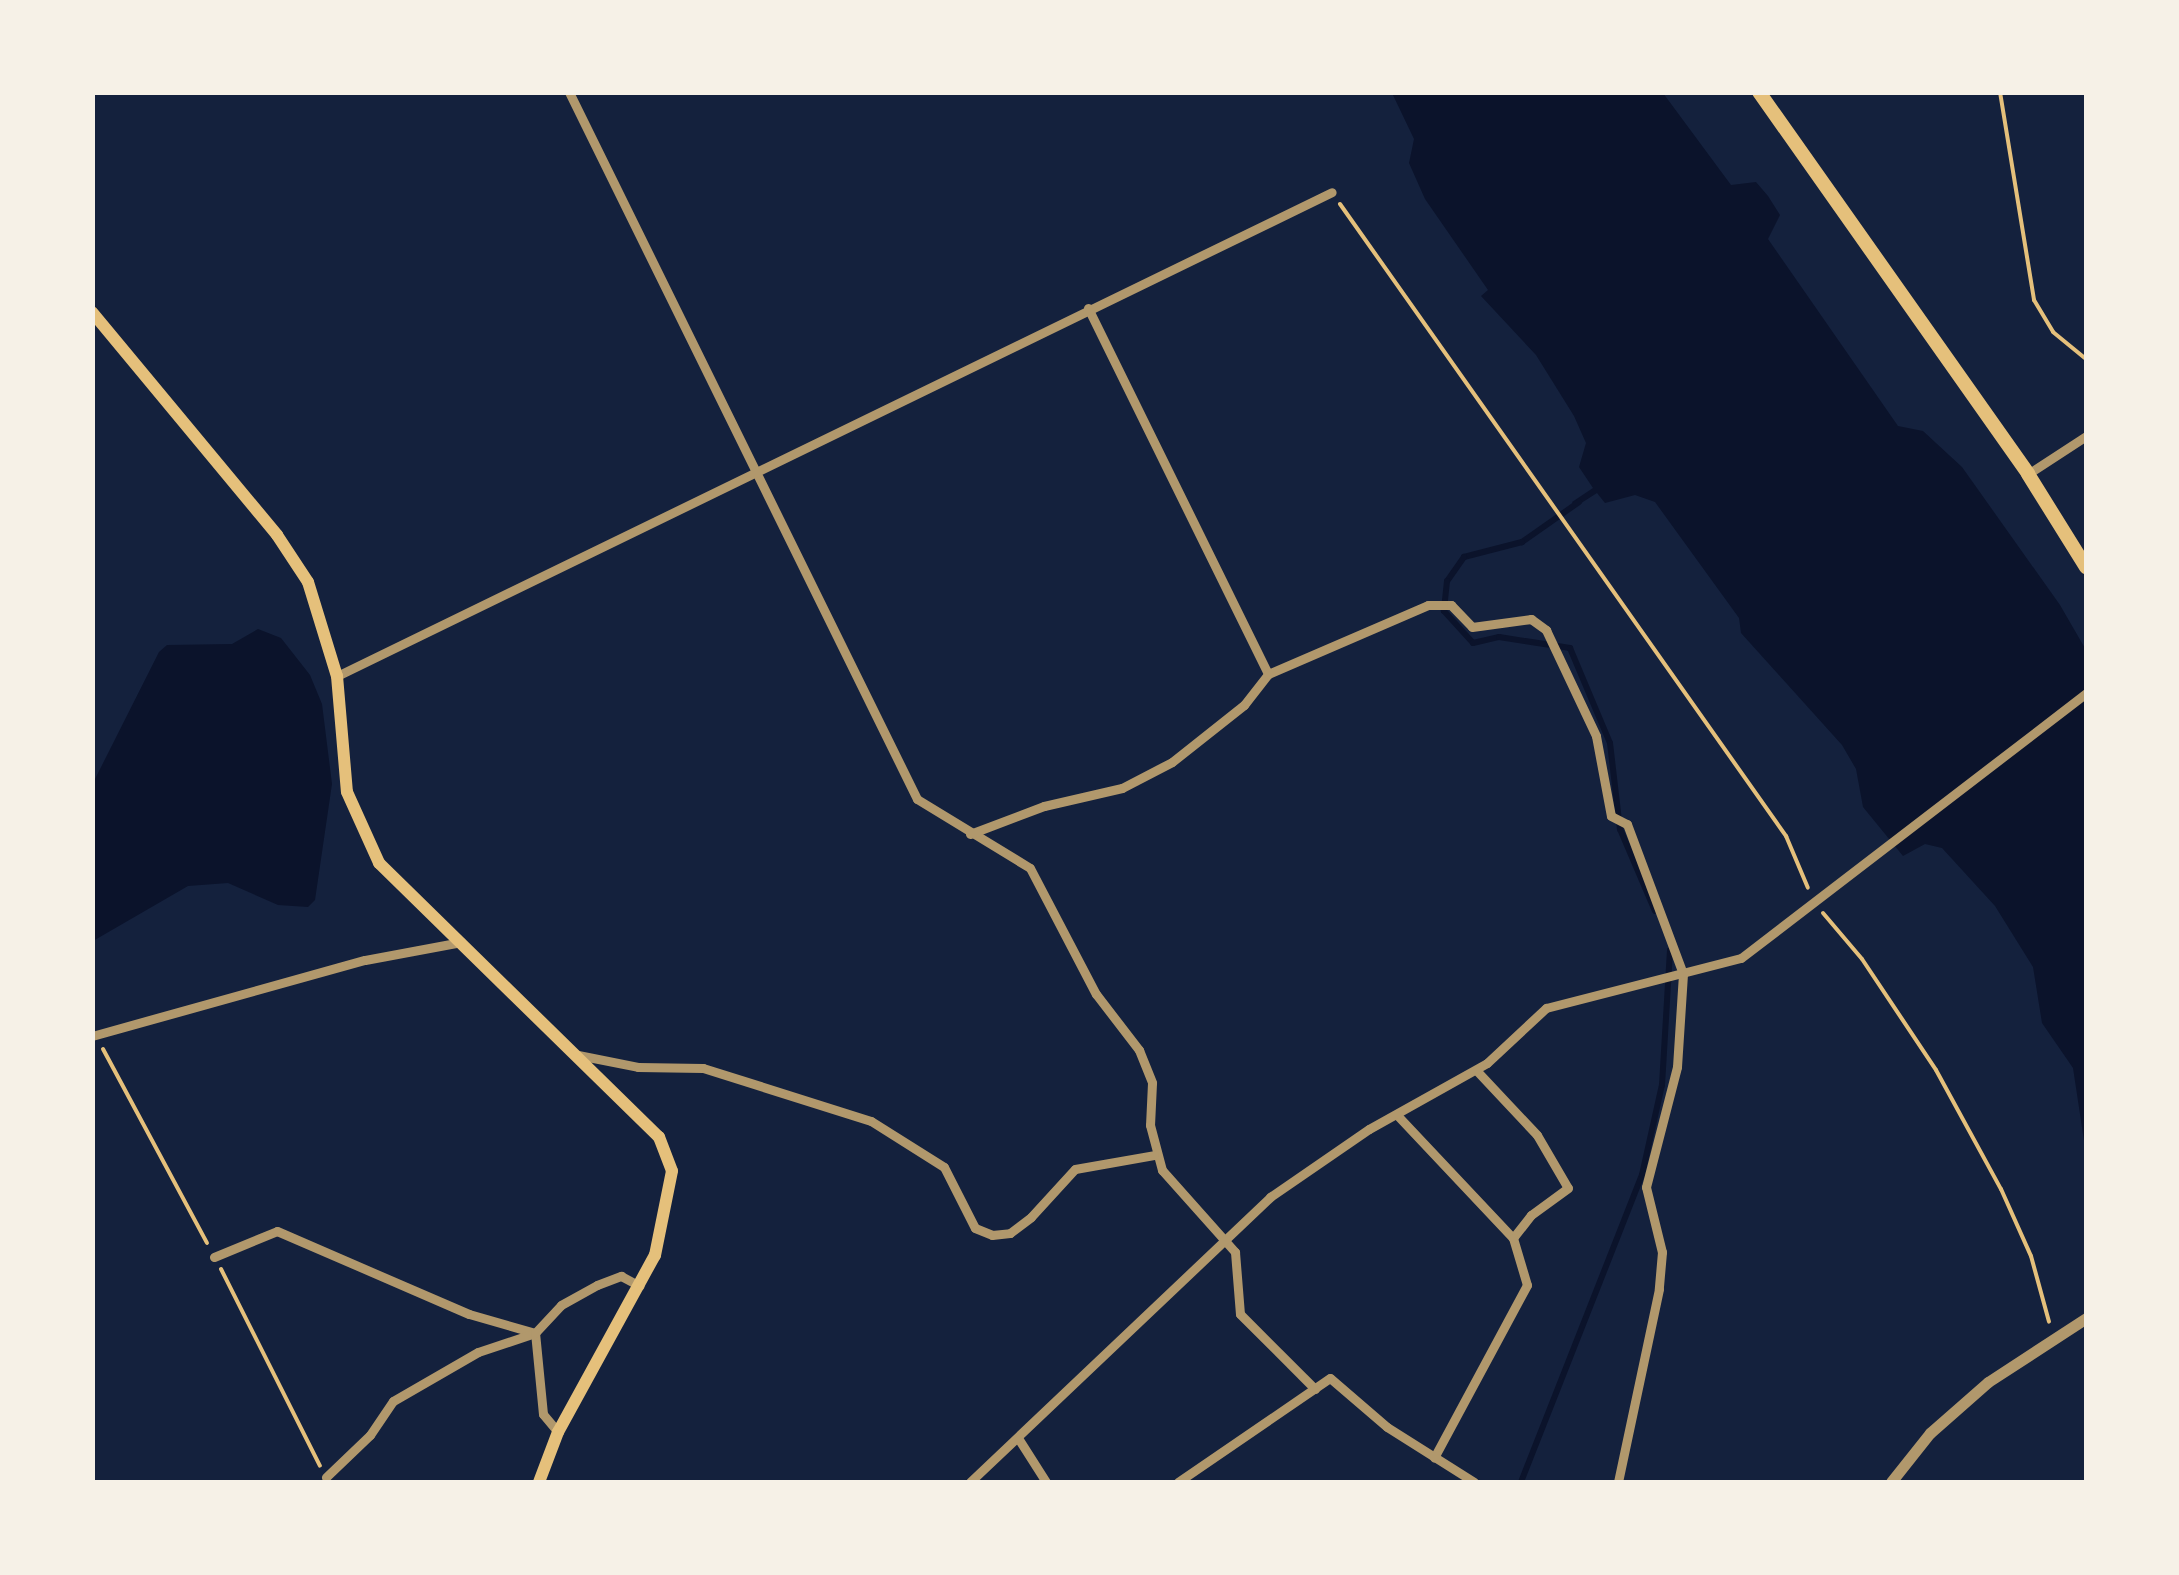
<!DOCTYPE html>
<html>
<head>
<meta charset="utf-8">
<style>
	body { margin:0 }
	#map { position:relative; width:2179px; height:1575px; overflow:hidden; background:#14213d; font-family:"Open Sans",sans-serif }
	div>[style] { position:absolute }
	[style*='--x'] { left:calc(var(--x)*1px); top:calc(var(--y)*1px); width:calc(var(--w)*1px); rotate:calc(var(--a)*1deg) }
	.water>* { inset:0; background:#0b132b }
	.stream>* { height:6px; margin:-3px; padding:0 3px; transform-origin:3px; border-radius:3px; background:#0b132b }
	.path>* { height:4px; margin:-2px; padding:0 2px; transform-origin:2px; border-radius:2px; background:#e5c07b }
	.minor>* { height:9px; margin:-4.5px; padding:0 4.5px; transform-origin:4.5px; border-radius:4.5px; background:#b1986c }
	.tertiary>* { height:11px; margin:-5.5px; padding:0 5.5px; transform-origin:5.5px; border-radius:5.5px; background:#b1986c }
	.secondary>* { height:12px; margin:-6px; padding:0 6px; transform-origin:6px; border-radius:6px; background:#e5c07b }
	.primary>* { height:14px; margin:-7px; padding:0 7px; transform-origin:7px; border-radius:7px; background:#e5c07b }
	span { translate:-50% -50%; white-space:nowrap; text-align:center; line-height:1.15; -webkit-text-stroke:8px #f6f1e7; paint-order:stroke }
	.frame { position:absolute; inset:0; border:95px solid #f6f1e7; pointer-events:none }
</style>
</head>
<body>
<div id="map">
	<div class="water">
		<div style="clip-path:polygon(1392px 93px,1663px 93px,1731px 185px,1756px 182px,1768px 196px,1780px 215px,1768px 239px,1898px 426px,1923px 431px,1962px 467px,2060px 605px,2086px 650px,2086px 1154px,2073px 1068px,2042px 1023px,2033px 967px,1995px 906px,1942px 848px,1925px 844px,1903px 856px,1863px 807px,1856px 769px,1842px 745px,1741px 633px,1739px 618px,1655px 502px,1635px 495px,1605px 503px,1597px 493px,1575px 507px,1572px 502px,1593px 488px,1579px 467px,1586px 443px,1574px 416px,1536px 355px,1481px 296px,1488px 290px,1425px 199px,1409px 163px,1414px 139px)"></div>
		<div style="clip-path:polygon(258px 629px,281px 638px,310px 675px,322px 704px,332px 784px,315px 900px,308px 907px,278px 905px,228px 883px,188px 886px,93px 941px,93px 783px,159px 652px,167px 645px,232px 644px)"></div>
	</div>
	<div class="stream">
		<div style="--x:1579;--y:502;--w:70;--a:144.9"></div>
		<div style="--x:1522;--y:542;--w:60;--a:165.5"></div>
		<div style="--x:1464;--y:557;--w:29;--a:125"></div>
		<div style="--x:1447;--y:581;--w:30;--a:96"></div>
		<div style="--x:1444;--y:611;--w:43;--a:47.8"></div>
		<div style="--x:1473;--y:643;--w:27;--a:-13"></div>
		<div style="--x:1499;--y:637;--w:72;--a:8.8"></div>
		<div style="--x:1570;--y:648;--w:103;--a:67.2"></div>
		<div style="--x:1610;--y:743;--w:87;--a:83.4"></div>
		<div style="--x:1620;--y:829;--w:89;--a:66.9"></div>
		<div style="--x:1521;--y:1482;--w:330;--a:-68.5"></div>
		<div style="--x:1642;--y:1175;--w:92;--a:-77.5"></div>
		<div style="--x:1662;--y:1085;--w:135;--a:-86.6"></div>
	</div>
	<div class="path">
		<div style="--x:2000;--y:92;--w:211;--a:80.7"></div>
		<div style="--x:2034;--y:300;--w:37;--a:59"></div>
		<div style="--x:2053;--y:332;--w:43;--a:39.3"></div>
		<div style="--x:1340;--y:204;--w:774;--a:54.79"></div>
		<div style="--x:1786;--y:836;--w:56;--a:67.1"></div>
		<div style="--x:1823;--y:913;--w:60;--a:49.7"></div>
		<div style="--x:1862;--y:959;--w:133;--a:56.3"></div>
		<div style="--x:1936;--y:1070;--w:136;--a:61.4"></div>
		<div style="--x:2001;--y:1189;--w:73;--a:65.9"></div>
		<div style="--x:2031;--y:1256;--w:68;--a:74.7"></div>
		<div style="--x:103;--y:1049;--w:220;--a:61.8"></div>
		<div style="--x:221;--y:1269;--w:220;--a:63.3"></div>
	</div>
	<div class="minor">
		<div style="--x:569;--y:92;--w:788;--a:63.79"></div>
		<div style="--x:917;--y:799;--w:132;--a:31.4"></div>
		<div style="--x:1030;--y:868;--w:142;--a:62.4"></div>
		<div style="--x:1096;--y:994;--w:71;--a:52.5"></div>
		<div style="--x:1139;--y:1050;--w:35;--a:68"></div>
		<div style="--x:1152;--y:1083;--w:42;--a:92.7"></div>
		<div style="--x:1150;--y:1125;--w:47;--a:75.1"></div>
		<div style="--x:1162;--y:1170;--w:110;--a:48.3"></div>
		<div style="--x:1235;--y:1252;--w:62;--a:85.4"></div>
		<div style="--x:1240;--y:1314;--w:106;--a:45"></div>
		<div style="--x:1088;--y:308;--w:408;--a:63.8"></div>
		<div style="--x:2028;--y:474;--w:69;--a:-33.2"></div>
		<div style="--x:337;--y:676;--w:1106;--a:-25.94"></div>
		<div style="--x:970;--y:834;--w:79;--a:-20.7"></div>
		<div style="--x:1044;--y:806;--w:80;--a:-13"></div>
		<div style="--x:1122;--y:788;--w:56;--a:-27.5"></div>
		<div style="--x:1172;--y:762;--w:92;--a:-38.4"></div>
		<div style="--x:1244;--y:705;--w:39;--a:-52"></div>
		<div style="--x:1268;--y:674;--w:174;--a:-23.3"></div>
		<div style="--x:1428;--y:605;--w:23;--a:0"></div>
		<div style="--x:1451;--y:605;--w:30;--a:46"></div>
		<div style="--x:1472;--y:627;--w:60;--a:-7.7"></div>
		<div style="--x:1531;--y:619;--w:19;--a:36"></div>
		<div style="--x:1546;--y:630;--w:117;--a:64.7"></div>
		<div style="--x:1596;--y:736;--w:81;--a:79.4"></div>
		<div style="--x:1611;--y:816;--w:18;--a:27"></div>
		<div style="--x:1627;--y:824;--w:160;--a:69.5"></div>
		<div style="--x:1683;--y:974;--w:93;--a:93.7"></div>
		<div style="--x:1677;--y:1067;--w:124;--a:104.5"></div>
		<div style="--x:1646;--y:1187;--w:67;--a:76.2"></div>
		<div style="--x:1662;--y:1252;--w:37;--a:95"></div>
		<div style="--x:1659;--y:1289;--w:197;--a:102"></div>
		<div style="--x:92;--y:1036;--w:283;--a:-15.6"></div>
		<div style="--x:365;--y:960;--w:98;--a:-10.6"></div>
		<div style="--x:573;--y:1054;--w:66;--a:11.3"></div>
		<div style="--x:638;--y:1067;--w:65;--a:0.9"></div>
		<div style="--x:703;--y:1068;--w:176;--a:17.5"></div>
		<div style="--x:871;--y:1121;--w:86;--a:32.2"></div>
		<div style="--x:944;--y:1167;--w:68;--a:63.1"></div>
		<div style="--x:975;--y:1228;--w:18;--a:22"></div>
		<div style="--x:992;--y:1235;--w:18;--a:-6"></div>
		<div style="--x:1010;--y:1233;--w:26;--a:-37"></div>
		<div style="--x:1031;--y:1217;--w:65;--a:-47.5"></div>
		<div style="--x:1075;--y:1169;--w:80;--a:-10"></div>
		<div style="--x:1476;--y:1070;--w:89;--a:46.8"></div>
		<div style="--x:1537;--y:1135;--w:61;--a:59.7"></div>
		<div style="--x:1568;--y:1188;--w:46;--a:143.9"></div>
		<div style="--x:1531;--y:1215;--w:29;--a:128"></div>
		<div style="--x:1397;--y:1115;--w:169;--a:46.7"></div>
		<div style="--x:1513;--y:1238;--w:49;--a:73.4"></div>
		<div style="--x:1527;--y:1285;--w:196;--a:118.3"></div>
		<div style="--x:214;--y:1257;--w:68;--a:-22.4"></div>
		<div style="--x:277;--y:1231;--w:209;--a:23.4"></div>
		<div style="--x:469;--y:1314;--w:69;--a:16.1"></div>
		<div style="--x:535;--y:1333;--w:60;--a:161.6"></div>
		<div style="--x:478;--y:1352;--w:98;--a:150"></div>
		<div style="--x:393;--y:1401;--w:41;--a:124.1"></div>
		<div style="--x:370;--y:1435;--w:61;--a:136.3"></div>
		<div style="--x:558;--y:1432;--w:23;--a:-130"></div>
		<div style="--x:543;--y:1414;--w:81;--a:-95.6"></div>
		<div style="--x:535;--y:1333;--w:38;--a:-47"></div>
		<div style="--x:561;--y:1305;--w:41;--a:-29.1"></div>
		<div style="--x:597;--y:1285;--w:26;--a:-21"></div>
		<div style="--x:621;--y:1276;--w:21;--a:28"></div>
		<div style="--x:1018;--y:1438;--w:52;--a:57.5"></div>
		<div style="--x:970;--y:1482;--w:414;--a:-43.5"></div>
		<div style="--x:1270;--y:1197;--w:120;--a:-34.5"></div>
		<div style="--x:1369;--y:1129;--w:135;--a:-29.2"></div>
		<div style="--x:1487;--y:1063;--w:81;--a:-43"></div>
		<div style="--x:1546;--y:1008;--w:201;--a:-14.4"></div>
		<div style="--x:1741;--y:958;--w:435;--a:-37.5"></div>
		<div style="--x:1178;--y:1482;--w:184;--a:-34.4"></div>
		<div style="--x:1330;--y:1378;--w:75;--a:40.7"></div>
		<div style="--x:1387;--y:1427;--w:103;--a:32.3"></div>
	</div>
	<div class="tertiary">
		<div style="--x:1891;--y:1482;--w:63;--a:-51.5"></div>
		<div style="--x:1930;--y:1433;--w:77;--a:-41.3"></div>
		<div style="--x:1988;--y:1382;--w:117;--a:-33.1"></div>
	</div>
	<div class="secondary">
		<div style="--x:92;--y:312;--w:290;--a:50.3"></div>
		<div style="--x:277;--y:535;--w:56;--a:56.6"></div>
		<div style="--x:308;--y:582;--w:98;--a:72.9"></div>
		<div style="--x:337;--y:676;--w:116;--a:85.1"></div>
		<div style="--x:347;--y:792;--w:78;--a:65.7"></div>
		<div style="--x:379;--y:863;--w:392;--a:44.4"></div>
		<div style="--x:659;--y:1137;--w:36;--a:69"></div>
		<div style="--x:672;--y:1171;--w:86;--a:101.4"></div>
		<div style="--x:655;--y:1255;--w:202;--a:118.7"></div>
		<div style="--x:558;--y:1432;--w:53;--a:110.8"></div>
	</div>
	<div class="primary">
		<div style="--x:1759;--y:92;--w:467;--a:54.8"></div>
		<div style="--x:2028;--y:474;--w:110;--a:58.1"></div>
	</div>
	<div class="frame"></div>
</div>
</body>
</html>
